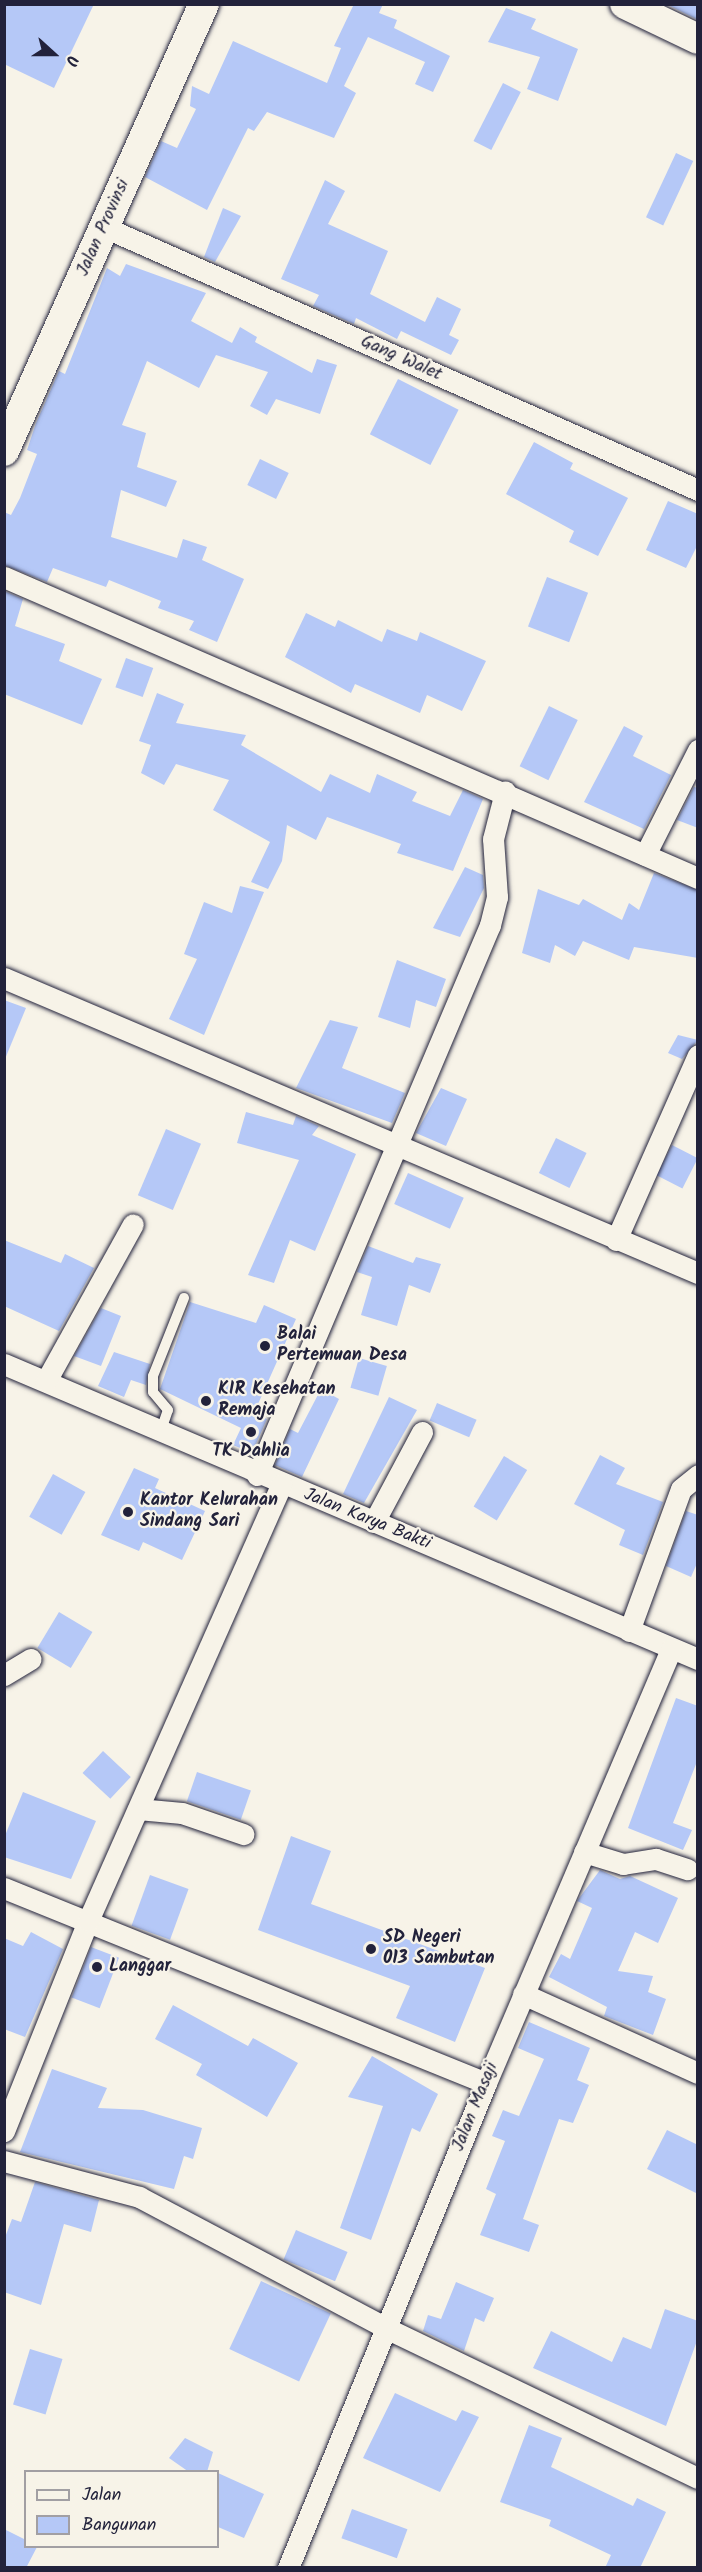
<!DOCTYPE html>
<html>
<head>
<meta charset="utf-8">
<style>
	body { margin:0 }
	#map { position:relative; width:702px; height:2572px; overflow:hidden; background:#f7f3e8; font-family:Kalam,sans-serif }
	div>[style] { position:absolute }
	[style*='--x'] { left:calc(var(--x)*1px); top:calc(var(--y)*1px); width:calc(var(--w)*1px); rotate:calc(var(--a)*1deg) }
	.building>* { inset:0; background:#b5c8f7; transform-origin:0 0 }
	.roads { filter:drop-shadow(0 0 2px #22223b) drop-shadow(0 0 2px #22223b) }
	.service>* { height:10px; margin:-5px; padding:0 5px; transform-origin:5px; border-radius:5px; background:#f7f3e8 }
	.minor>* { height:21px; margin:-10.5px; padding:0 10.5px; transform-origin:10.5px; border-radius:10.5px; background:#f7f3e8 }
	.secondary>* { height:30px; margin:-15px; padding:0 15px; transform-origin:15px; border-radius:15px; background:#f7f3e8 }
	.dots>* { width:16px; height:16px; translate:-50% -50%; box-sizing:border-box; border:3px solid #f7f3e8; border-radius:50% }
	span { translate:-50% -50%; white-space:nowrap; text-align:center; line-height:1.15; -webkit-text-stroke:4.5px #f7f3e8; paint-order:stroke }
	.street-label { font-size:18px; color:#22223b }
	.poi-label { font-size:18px; color:#22223b; font-weight:700 }
	.left { translate:0 -50%; text-align:left }
	.frame { position:absolute; inset:0; border:6px solid #22223b; pointer-events:none }
	.legend { position:absolute; left:24px; top:2470px; width:195px; height:78px; box-sizing:border-box; background:#f7f3e8; border:2px solid #a29fa3; margin:0; padding:8px 10px; list-style:none; font-size:18px; color:#22223b }
	.legend li { display:flex; align-items:center; gap:12px; height:30px }
	.legend b { width:30px; border:2px solid #a29fa3 }
	.north { position:absolute; left:24px; top:24px; width:60px; height:60px; -webkit-text-stroke:4px #f7f3e8; paint-order:stroke; rotate:111deg; font-size:16px; font-weight:700; line-height:24px; text-align:center; color:#22223b }
	.north::after { content:''; display:block; margin:auto; width:21px; height:27px; background:#22223b; clip-path:polygon(50% 0,100% 100%,50% 72%,0 100%) }
</style>
</head>
<body>
<div id="map">
	<div class="building">
		<div style="clip-path:polygon(4px 4px,94px 4px,54px 88px,4px 64px)"></div>
		<div style="clip-path:polygon(354px 4px,383px 4px,379px 13px,397px 20px,394px 28px,450px 56px,433px 92px,415px 84px,425px 62px,368px 37px,344px 86px,356px 93px,334px 138px,267px 112px,254px 131px,248px 128px,207px 210px,145px 177px,161px 141px,177px 148px,196px 109px,190px 106px,192px 86px,209px 94px,233px 41px,327px 83px,341px 48px,334px 46px)"></div>
		<div style="clip-path:polygon(666px 4px,698px 4px,698px 20px)"></div>
		<div style="clip-path:polygon(506px 8px,536px 19px,531px 29px,578px 49px,558px 101px,527px 89px,540px 57px,488px 42px)"></div>
		<div style="left:503px;top:83px;width:20px;height:65px;rotate:27deg"></div>
		<div style="left:676px;top:153px;width:19px;height:71px;rotate:25deg"></div>
		<div style="clip-path:polygon(325px 180px,345px 191px,328px 224px,388px 251px,370px 294px,425px 322px,437px 297px,461px 309px,449px 335px,459px 340px,451px 355px,401px 331px,397px 339px,356px 318px,354px 324px,313px 306px,319px 295px,281px 279px)"></div>
		<div style="clip-path:polygon(223px 208px,241px 216px,215px 262px,204px 257px)"></div>
		<div style="clip-path:polygon(126px 264px,206px 293px,191px 321px,232px 343px,240px 327px,257px 337px,255px 342px,312px 373px,317px 359px,337px 365px,320px 414px,276px 399px,267px 415px,250px 406px,268px 372px,216px 355px,199px 388px,147px 361px,122px 425px,146px 433px,137px 467px,177px 481px,166px 507px,121px 490px,111px 537px,177px 558px,183px 539px,207px 547px,202px 560px,244px 579px,217px 642px,189px 630px,194px 621px,158px 608px,161px 601px,109px 580px,106px 587px,53px 568px,47px 582px,4px 565px,4px 512px,11px 515px,20px 498px,37px 454px,27px 450px,36px 423px,59px 371px,65px 374px,107px 268px,120px 276px)"></div>
		<div style="left:398px;top:379px;width:68px;height:62px;rotate:27deg"></div>
		<div style="clip-path:polygon(534px 442px,573px 463px,570px 469px,628px 498px,598px 556px,569px 542px,574px 531px,506px 494px)"></div>
		<div style="left:260px;top:459px;width:32px;height:29px;rotate:26deg"></div>
		<div style="clip-path:polygon(668px 501px,698px 514px,698px 544px,686px 568px,646px 550px)"></div>
		<div style="left:547px;top:577px;width:44px;height:53px;rotate:21deg"></div>
		<div style="clip-path:polygon(4px 591px,23px 599px,15px 626px,65px 644px,59px 661px,102px 679px,82px 725px,4px 694px)"></div>
		<div style="clip-path:polygon(306px 613px,335px 627px,338px 620px,382px 642px,387px 629px,417px 641px,420px 632px,486px 661px,462px 711px,427px 695px,420px 713px,355px 684px,351px 693px,285px 657px)"></div>
		<div style="left:126px;top:658px;width:29px;height:31px;rotate:20deg"></div>
		<div style="clip-path:polygon(157px 693px,184px 704px,176px 723px,246px 735px,241px 745px,321px 792px,330px 774px,370px 793px,377px 774px,417px 792px,412px 801px,450px 816px,463px 790px,483px 799px,453px 871px,397px 853px,401px 844px,327px 817px,316px 840px,287px 825px,282px 861px,268px 889px,251px 882px,270px 842px,213px 810px,229px 780px,176px 764px,164px 785px,141px 773px,151px 745px,139px 741px)"></div>
		<div style="left:549px;top:706px;width:32px;height:67px;rotate:26deg"></div>
		<div style="clip-path:polygon(624px 726px,643px 736px,633px 756px,671px 775px,644px 829px,584px 802px)"></div>
		<div style="clip-path:polygon(694px 787px,698px 788px,698px 828px,677px 820px)"></div>
		<div style="clip-path:polygon(465px 867px,483px 875px,484px 888px,460px 937px,433px 928px)"></div>
		<div style="clip-path:polygon(654px 873px,698px 890px,698px 958px,634px 947px,629px 960px,583px 941px,575px 956px,555px 945px,550px 963px,522px 953px,538px 889px,579px 905px,583px 899px,622px 920px,629px 903px,639px 910px)"></div>
		<div style="clip-path:polygon(240px 886px,264px 892px,204px 1035px,169px 1019px,197px 959px,184px 954px,204px 902px,232px 913px)"></div>
		<div style="clip-path:polygon(397px 960px,446px 979px,436px 1007px,416px 1000px,410px 1028px,378px 1017px)"></div>
		<div style="clip-path:polygon(4px 1000px,26px 1008px,5px 1059px,4px 1059px)"></div>
		<div style="clip-path:polygon(330px 1020px,358px 1027px,342px 1068px,405px 1093px,392px 1123px,296px 1088px)"></div>
		<div style="clip-path:polygon(678px 1035px,698px 1040px,682px 1059px,668px 1053px)"></div>
		<div style="clip-path:polygon(441px 1088px,467px 1099px,446px 1146px,416px 1133px)"></div>
		<div style="clip-path:polygon(246px 1112px,293px 1125px,296px 1116px,319px 1126px,312px 1135px,356px 1154px,315px 1251px,290px 1240px,274px 1283px,248px 1275px,299px 1160px,237px 1143px)"></div>
		<div style="left:166px;top:1129px;width:38px;height:72px;rotate:23deg"></div>
		<div style="left:556px;top:1138px;width:34px;height:39px;rotate:26deg"></div>
		<div style="left:672px;top:1145px;width:29px;height:34px;rotate:27deg"></div>
		<div style="left:408px;top:1173px;width:61px;height:34px;rotate:24deg"></div>
		<div style="clip-path:polygon(4px 1240px,61px 1263px,65px 1254px,94px 1268px,59px 1331px,4px 1306px)"></div>
		<div style="clip-path:polygon(368px 1246px,413px 1263px,416px 1257px,441px 1264px,430px 1293px,409px 1285px,397px 1326px,361px 1315px,372px 1277px,357px 1272px)"></div>
		<div style="clip-path:polygon(190px 1302px,256px 1323px,264px 1305px,296px 1319px,254px 1413px,267px 1419px,252px 1453px,233px 1445px,241px 1428px,160px 1389px)"></div>
		<div style="clip-path:polygon(101px 1308px,121px 1316px,101px 1366px,74px 1356px)"></div>
		<div style="clip-path:polygon(114px 1352px,150px 1364px,146px 1385px,131px 1380px,124px 1397px,98px 1386px)"></div>
		<div style="left:359px;top:1358px;width:29px;height:31px;rotate:16deg"></div>
		<div style="clip-path:polygon(321px 1389px,339px 1399px,302px 1477px,275px 1465px,290px 1429px,298px 1433px)"></div>
		<div style="clip-path:polygon(389px 1397px,417px 1410px,364px 1503px,343px 1494px)"></div>
		<div style="left:437px;top:1403px;width:43px;height:19px;rotate:23deg"></div>
		<div style="clip-path:polygon(600px 1455px,625px 1468px,616px 1484px,663px 1502px,643px 1555px,619px 1545px,625px 1530px,574px 1504px)"></div>
		<div style="left:504px;top:1456px;width:27px;height:59px;rotate:31deg"></div>
		<div style="clip-path:polygon(134px 1468px,159px 1479px,155px 1488px,205px 1511px,182px 1560px,143px 1542px,139px 1551px,101px 1535px)"></div>
		<div style="left:53px;top:1474px;width:37px;height:49px;rotate:29deg"></div>
		<div style="clip-path:polygon(686px 1511px,698px 1515px,698px 1561px,691px 1577px,666px 1566px)"></div>
		<div style="left:59px;top:1612px;width:39px;height:42px;rotate:31deg"></div>
		<div style="clip-path:polygon(676px 1698px,698px 1706px,698px 1759px,673px 1823px,692px 1830px,683px 1850px,628px 1828px)"></div>
		<div style="left:103px;top:1751px;width:38px;height:30px;rotate:43deg"></div>
		<div style="left:197px;top:1772px;width:57px;height:31px;rotate:19deg"></div>
		<div style="clip-path:polygon(23px 1792px,96px 1821px,71px 1879px,4px 1857px,4px 1838px)"></div>
		<div style="clip-path:polygon(291px 1836px,331px 1851px,311px 1904px,485px 1968px,455px 2042px,396px 2018px,410px 1986px,258px 1930px)"></div>
		<div style="clip-path:polygon(600px 1870px,620px 1879px,630px 1876px,678px 1898px,658px 1943px,635px 1932px,618px 1971px,653px 1976px,648px 1992px,666px 1999px,653px 2035px,604px 2016px,607px 2007px,549px 1977px,561px 1954px,570px 1959px,592px 1908px,577px 1901px)"></div>
		<div style="left:150px;top:1875px;width:41px;height:54px;rotate:20deg"></div>
		<div style="clip-path:polygon(31px 1932px,63px 1949px,25px 2037px,4px 2029px,4px 1938px,23px 1946px)"></div>
		<div style="left:91px;top:1947px;width:30px;height:54px;rotate:21deg"></div>
		<div style="clip-path:polygon(173px 2005px,248px 2046px,253px 2038px,298px 2063px,267px 2117px,196px 2075px,202px 2064px,155px 2039px)"></div>
		<div style="clip-path:polygon(529px 2022px,590px 2048px,577px 2080px,589px 2085px,573px 2123px,559px 2119px,523px 2219px,539px 2225px,529px 2252px,480px 2235px,496px 2194px,486px 2189px,505px 2141px,492px 2136px,503px 2110px,519px 2116px,544px 2059px,518px 2048px)"></div>
		<div style="clip-path:polygon(372px 2056px,438px 2094px,420px 2132px,412px 2128px,371px 2240px,340px 2228px,383px 2106px,348px 2097px)"></div>
		<div style="clip-path:polygon(52px 2069px,107px 2088px,98px 2108px,143px 2110px,202px 2128px,193px 2159px,184px 2156px,174px 2189px,20px 2152px)"></div>
		<div style="clip-path:polygon(667px 2130px,698px 2145px,698px 2194px,647px 2169px)"></div>
		<div style="clip-path:polygon(35px 2182px,99px 2200px,91px 2232px,64px 2224px,41px 2305px,4px 2292px,4px 2240px,12px 2219px,21px 2222px)"></div>
		<div style="left:296px;top:2230px;width:56px;height:32px;rotate:23deg"></div>
		<div style="left:261px;top:2281px;width:77px;height:75px;rotate:25deg"></div>
		<div style="clip-path:polygon(456px 2282px,494px 2298px,484px 2322px,475px 2318px,464px 2351px,423px 2331px,428px 2315px,441px 2319px)"></div>
		<div style="clip-path:polygon(665px 2309px,698px 2321px,698px 2338px,666px 2426px,533px 2368px,551px 2331px,612px 2362px,623px 2337px,651px 2349px)"></div>
		<div style="left:30px;top:2349px;width:34px;height:58px;rotate:17deg"></div>
		<div style="clip-path:polygon(395px 2393px,456px 2421px,462px 2410px,479px 2417px,440px 2492px,363px 2458px)"></div>
		<div style="clip-path:polygon(529px 2425px,562px 2438px,551px 2467px,633px 2506px,637px 2498px,666px 2512px,640px 2568px,605px 2568px,611px 2555px,549px 2526px,551px 2520px,500px 2502px)"></div>
		<div style="clip-path:polygon(185px 2438px,213px 2452px,207px 2472px,189px 2472px,169px 2458px)"></div>
		<div style="clip-path:polygon(218px 2473px,264px 2494px,244px 2538px,218px 2527px)"></div>
		<div style="left:352px;top:2509px;width:59px;height:31px;rotate:20deg"></div>
		<div style="clip-path:polygon(4px 2529px,26px 2540px,26px 2547px,37px 2547px,26px 2568px,4px 2568px)"></div>
	</div>
	<div class="roads">
		<div class="service">
			<div style="--x:160;--y:1433;--w:24;--a:-71"></div>
			<div style="--x:168;--y:1410;--w:23;--a:-130"></div>
			<div style="--x:153;--y:1392;--w:16;--a:-90"></div>
			<div style="--x:153;--y:1376;--w:84;--a:-68.3"></div>
		</div>
		<div class="minor">
			<div style="--x:104;--y:227;--w:650;--a:23.88"></div>
			<div style="--x:4;--y:577;--w:756;--a:23.45"></div>
			<div style="--x:645;--y:855;--w:118;--a:-63.2"></div>
			<div style="--x:4;--y:978;--w:754;--a:23.03"></div>
			<div style="--x:616;--y:1240;--w:202;--a:-66.1"></div>
			<div style="--x:4;--y:1364;--w:754;--a:23.03"></div>
			<div style="--x:46;--y:1381;--w:179;--a:-61"></div>
			<div style="--x:257;--y:1475;--w:597;--a:-67.04"></div>
			<div style="--x:490;--y:925;--w:29;--a:-76"></div>
			<div style="--x:497;--y:897;--w:58;--a:-93.9"></div>
			<div style="--x:493;--y:839;--w:49;--a:-75.7"></div>
			<div style="--x:374;--y:1522;--w:102;--a:-61.9"></div>
			<div style="--x:629;--y:1631;--w:151;--a:-69.9"></div>
			<div style="--x:681;--y:1489;--w:22;--a:-39"></div>
			<div style="--x:4;--y:1675;--w:31;--a:-31"></div>
			<div style="--x:138;--y:1809;--w:44;--a:5.2"></div>
			<div style="--x:182;--y:1813;--w:65;--a:19"></div>
			<div style="--x:584;--y:1852;--w:41;--a:17.1"></div>
			<div style="--x:623;--y:1864;--w:33;--a:-9"></div>
			<div style="--x:656;--y:1859;--w:33;--a:18"></div>
			<div style="--x:4;--y:1888;--w:520;--a:22.03"></div>
			<div style="--x:523;--y:1994;--w:192;--a:24.3"></div>
			<div style="--x:4;--y:2131;--w:226;--a:-68.2"></div>
			<div style="--x:88;--y:1921;--w:477;--a:-66.1"></div>
			<div style="--x:4;--y:2161;--w:140;--a:14.9"></div>
			<div style="--x:139;--y:2197;--w:280;--a:27.9"></div>
			<div style="--x:386;--y:2328;--w:346;--a:25.7"></div>
			<div style="--x:288;--y:2568;--w:524;--a:-67.79"></div>
			<div style="--x:486;--y:2083;--w:472;--a:-66.9"></div>
		</div>
		<div class="secondary">
			<div style="--x:625;--y:4;--w:81;--a:25.6"></div>
			<div style="--x:4;--y:451;--w:490;--a:-65.9"></div>
		</div>
	</div>
	<div class="dots">
		<div style="left:265px;top:1346px;background:#22223b"></div>
		<div style="left:206px;top:1401px;background:#22223b"></div>
		<div style="left:251px;top:1432px;background:#22223b"></div>
		<div style="left:128px;top:1512px;background:#22223b"></div>
		<div style="left:371px;top:1949px;background:#22223b"></div>
		<div style="left:97px;top:1967px;background:#22223b"></div>
	</div>
	<div class="street-label">
		<span style="left:104px;top:228px;rotate:-66deg">Jalan Provinsi</span>
		<span style="left:401px;top:359px;rotate:24deg">Gang Walet</span>
		<span style="left:367px;top:1520px;rotate:22deg">Jalan Karya Bakti</span>
		<span style="left:476px;top:2107px;rotate:-68deg">Jalan Masaji</span>
	</div>
	<div class="poi-label">
		<span class="left" style="left:277px;top:1346px">Balai<br>Pertemuan Desa</span>
		<span class="left" style="left:218px;top:1401px">KIR Kesehatan<br>Remaja</span>
		<span style="left:251px;top:1452px">TK Dahlia</span>
		<span class="left" style="left:140px;top:1512px">Kantor Kelurahan<br>Sindang Sari</span>
		<span class="left" style="left:383px;top:1949px">SD Negeri<br>013 Sambutan</span>
		<span class="left" style="left:109px;top:1967px">Langgar</span>
	</div>
	<div class="frame"></div>
	<ul class="legend">
	<li><b style="height:8px;background:#f7f3e8"></b>Jalan</li>
	<li><b style="height:16px;background:#b5c8f7"></b>Bangunan</li>
	</ul>
	<div class="north">U</div>
</div>
</body>
</html>
